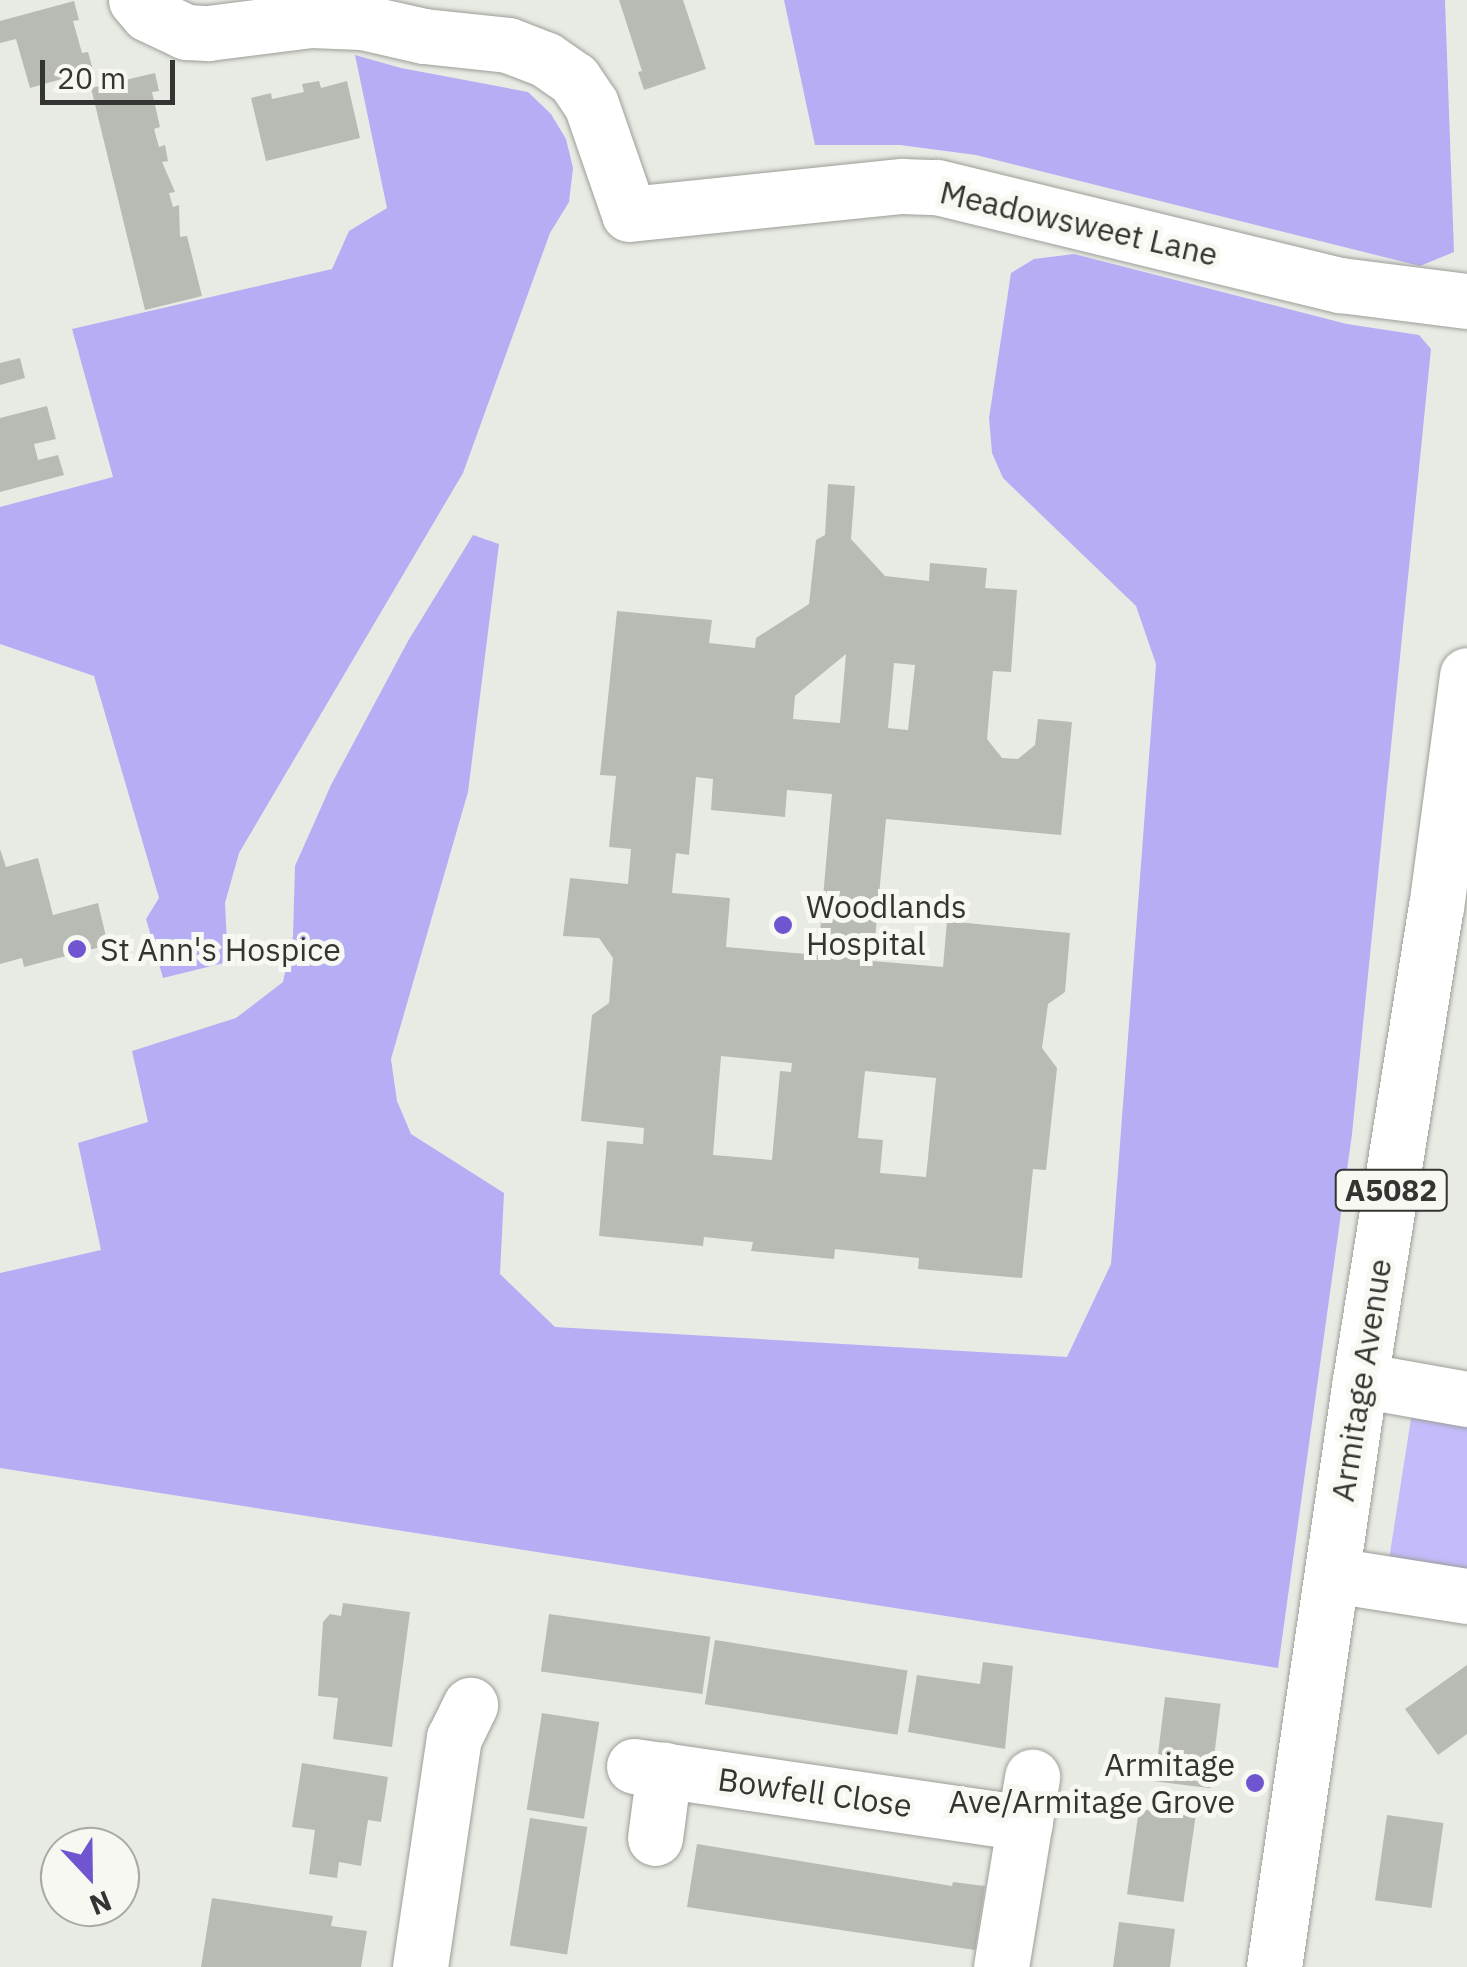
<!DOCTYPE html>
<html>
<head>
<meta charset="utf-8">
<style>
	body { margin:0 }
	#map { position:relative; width:1467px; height:1967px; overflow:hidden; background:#e8ebe4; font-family:"IBM Plex Sans",sans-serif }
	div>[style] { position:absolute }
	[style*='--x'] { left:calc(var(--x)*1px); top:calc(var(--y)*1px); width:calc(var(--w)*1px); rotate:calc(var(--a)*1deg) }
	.green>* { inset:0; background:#c2bcfa }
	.forest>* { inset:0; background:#b5aef5 }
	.building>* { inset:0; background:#b8bab4; transform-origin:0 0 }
	.roads { filter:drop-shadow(0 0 2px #9c9e98) drop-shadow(0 0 2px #9c9e98) }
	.minor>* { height:55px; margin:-27.5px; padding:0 27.5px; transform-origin:27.5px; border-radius:27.5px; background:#fff }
	.major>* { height:55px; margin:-27.5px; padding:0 27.5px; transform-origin:27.5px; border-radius:27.5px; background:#fff }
	.dots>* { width:28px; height:28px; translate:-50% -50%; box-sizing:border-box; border:5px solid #f6f8f1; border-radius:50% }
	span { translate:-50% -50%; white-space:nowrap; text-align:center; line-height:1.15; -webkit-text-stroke:10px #f6f8f1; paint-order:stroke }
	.shield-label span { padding:2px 8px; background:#f6f8f1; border:2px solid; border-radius:8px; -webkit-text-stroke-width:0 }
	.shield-label { font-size:30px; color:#343532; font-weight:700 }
	.street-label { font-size:32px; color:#343532 }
	.poi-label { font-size:32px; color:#343532 }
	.left { translate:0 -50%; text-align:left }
	.right { translate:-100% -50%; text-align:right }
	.north { position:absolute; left:40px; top:1827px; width:100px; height:100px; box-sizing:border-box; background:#f6f8f1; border:2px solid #a8aaa5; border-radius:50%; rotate:158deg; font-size:28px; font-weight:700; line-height:40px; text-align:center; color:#343532 }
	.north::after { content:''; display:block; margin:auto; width:35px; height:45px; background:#6f56d0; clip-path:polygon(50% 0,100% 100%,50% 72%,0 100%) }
	.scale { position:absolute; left:40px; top:60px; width:135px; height:45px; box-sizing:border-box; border:5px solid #343532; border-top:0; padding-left:12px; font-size:30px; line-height:35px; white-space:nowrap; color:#343532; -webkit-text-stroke:8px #f6f8f1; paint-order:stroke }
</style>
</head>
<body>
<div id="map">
	<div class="green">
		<div style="clip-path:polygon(1412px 1412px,1467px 1421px,1467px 1579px,1388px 1566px)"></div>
	</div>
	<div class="forest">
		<div style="clip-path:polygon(784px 0,1445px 0,1454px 252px,1420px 266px,976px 155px,900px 145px,815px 145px)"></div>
		<div style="clip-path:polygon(355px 55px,401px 68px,528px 92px,551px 114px,566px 139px,573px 168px,569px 202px,550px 233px,463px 473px,239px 853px,225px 903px,228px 962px,163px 978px,146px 919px,159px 898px,94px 676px,0 644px,0 507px,113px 477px,72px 329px,332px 269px,349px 231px,387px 208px)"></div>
		<div style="clip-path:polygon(1074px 254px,1347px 324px,1419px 335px,1431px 349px,1352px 1134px,1278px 1668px,0 1468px,0 1273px,101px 1250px,78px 1143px,148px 1122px,132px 1051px,236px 1018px,283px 982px,293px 936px,295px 866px,331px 785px,408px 641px,473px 535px,499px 544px,468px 792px,391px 1059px,397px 1101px,411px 1134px,504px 1193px,500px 1274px,555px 1327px,1067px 1357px,1111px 1264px,1156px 664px,1136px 606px,1003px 478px,992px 453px,989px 418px,1011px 273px,1034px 259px)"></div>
	</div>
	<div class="building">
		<div style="clip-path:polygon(619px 0,683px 0,706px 69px,644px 90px,638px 72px,642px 71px)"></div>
		<div style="clip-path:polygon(74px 1px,79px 20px,73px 21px,82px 53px,88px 52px,93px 70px,30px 88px,16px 39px,0 43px,0 21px)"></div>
		<div style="clip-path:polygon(155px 73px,159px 91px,152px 92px,160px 127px,154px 129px,159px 147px,165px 145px,168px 161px,162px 162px,175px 192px,169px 193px,173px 207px,179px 205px,180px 237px,187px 236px,202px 296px,145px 310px,91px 88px)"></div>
		<div style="clip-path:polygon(319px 81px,321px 88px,347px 81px,360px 138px,266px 161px,251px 98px,271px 93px,272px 99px,304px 92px,302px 84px)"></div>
		<div style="clip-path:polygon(20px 358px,25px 378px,0 385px,0 363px)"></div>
		<div style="clip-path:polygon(47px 406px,56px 439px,34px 444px,38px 460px,58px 455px,64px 475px,0 492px,0 418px)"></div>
		<div style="clip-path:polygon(evenodd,828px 484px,855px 486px,851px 539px,885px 576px,929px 581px,930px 563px,987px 568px,985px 588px,1017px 590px,1011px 672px,993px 671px,987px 739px,1002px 758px,1018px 759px,1035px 745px,1038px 719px,1072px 722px,1061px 835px,886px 819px,873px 961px,943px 967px,947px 921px,1070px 933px,1065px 992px,1048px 1004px,1042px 1048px,1057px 1068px,1046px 1170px,1033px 1169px,1022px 1278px,918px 1269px,919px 1258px,835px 1249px,834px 1259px,751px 1251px,753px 1242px,704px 1237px,703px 1246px,599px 1236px,607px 1141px,643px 1144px,644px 1128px,581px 1121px,592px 1015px,609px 1003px,613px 958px,599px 938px,563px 936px,570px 878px,628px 884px,631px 849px,609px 847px,616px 776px,600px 775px,617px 611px,712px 620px,709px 643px,755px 648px,756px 638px,809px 604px,816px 540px,825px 535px,828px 484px,846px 654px,840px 723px,793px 719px,795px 696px,846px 654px,828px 484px,894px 663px,915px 665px,908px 730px,888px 728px,894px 663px,828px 484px,696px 777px,713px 779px,711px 810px,785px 817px,787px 790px,832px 794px,818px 955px,726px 947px,730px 898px,672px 893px,676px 853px,689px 855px,696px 777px,828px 484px,721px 1056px,792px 1063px,791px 1072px,780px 1071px,772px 1160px,713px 1155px,721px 1056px,828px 484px,865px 1071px,936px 1078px,926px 1177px,880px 1173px,883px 1140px,858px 1138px,865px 1071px)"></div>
		<div style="clip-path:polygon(0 849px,6px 867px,38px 858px,53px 915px,98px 903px,108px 945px,24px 967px,22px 958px,0 964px)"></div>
		<div style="clip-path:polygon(343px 1603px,410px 1612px,392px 1747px,333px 1739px,338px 1698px,318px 1696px,323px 1622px,330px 1614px,341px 1616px)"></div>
		<div style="left:549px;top:1614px;width:163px;height:58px;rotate:8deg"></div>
		<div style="left:715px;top:1640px;width:195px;height:65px;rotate:9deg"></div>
		<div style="clip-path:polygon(983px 1662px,1013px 1666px,1005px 1749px,908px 1732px,917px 1675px,980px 1684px)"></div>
		<div style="clip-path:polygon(1467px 1665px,1467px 1734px,1438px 1755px,1405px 1709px)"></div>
		<div style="left:1165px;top:1697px;width:56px;height:85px;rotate:7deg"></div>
		<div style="left:542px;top:1713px;width:58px;height:98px;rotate:9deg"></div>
		<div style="clip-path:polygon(302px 1763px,388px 1777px,381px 1822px,368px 1820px,361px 1866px,339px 1862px,337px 1878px,309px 1874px,315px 1830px,292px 1827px)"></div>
		<div style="left:1139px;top:1809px;width:57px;height:86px;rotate:8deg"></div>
		<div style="left:1387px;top:1815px;width:57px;height:86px;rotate:8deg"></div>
		<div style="left:530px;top:1818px;width:58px;height:129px;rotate:9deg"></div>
		<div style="clip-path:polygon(697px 1844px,952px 1886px,953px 1882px,985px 1886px,975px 1950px,687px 1907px)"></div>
		<div style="clip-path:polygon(212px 1898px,333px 1916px,331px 1926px,367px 1931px,361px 1967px,201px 1967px)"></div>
		<div style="clip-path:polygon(1119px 1922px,1175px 1929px,1170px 1967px,1113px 1967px)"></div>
	</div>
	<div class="roads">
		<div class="minor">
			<div style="--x:136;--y:0;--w:18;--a:49"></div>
			<div style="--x:148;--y:14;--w:42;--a:25.3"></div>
			<div style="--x:186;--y:32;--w:22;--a:3"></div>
			<div style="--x:208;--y:33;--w:104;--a:-7.2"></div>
			<div style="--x:311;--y:20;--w:51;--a:2.2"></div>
			<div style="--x:362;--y:22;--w:64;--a:12.7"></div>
			<div style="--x:424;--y:36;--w:84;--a:6.1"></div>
			<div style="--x:508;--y:45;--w:40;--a:21"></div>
			<div style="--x:545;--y:59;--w:35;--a:35"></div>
			<div style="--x:574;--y:79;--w:30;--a:56"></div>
			<div style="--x:591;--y:104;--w:116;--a:70.9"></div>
			<div style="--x:629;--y:214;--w:274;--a:-5.9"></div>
			<div style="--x:902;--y:186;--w:35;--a:2"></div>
			<div style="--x:937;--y:187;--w:415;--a:13.7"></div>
			<div style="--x:1340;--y:285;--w:128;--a:7.2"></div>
			<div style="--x:1360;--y:1380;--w:109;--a:10.1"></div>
			<div style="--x:1333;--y:1575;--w:136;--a:8.9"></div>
			<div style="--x:634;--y:1766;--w:395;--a:8.3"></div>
			<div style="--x:655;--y:1838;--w:69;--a:-82.5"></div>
			<div style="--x:420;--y:1967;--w:232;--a:-81.6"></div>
			<div style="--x:454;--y:1738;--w:37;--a:-64"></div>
			<div style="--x:1001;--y:1967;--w:193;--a:-80.7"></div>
		</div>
		<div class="major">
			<div style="--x:1274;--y:1967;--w:593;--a:-81.67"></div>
			<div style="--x:1360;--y:1380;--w:478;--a:-80.9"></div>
			<div style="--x:1436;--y:908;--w:235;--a:-82.4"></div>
		</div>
	</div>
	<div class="dots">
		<div style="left:783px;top:925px;background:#6f56d0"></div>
		<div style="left:77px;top:949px;background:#6f56d0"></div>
		<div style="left:1255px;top:1783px;background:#6f56d0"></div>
	</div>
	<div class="shield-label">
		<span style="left:1391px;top:1190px">A5082</span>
	</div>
	<div class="street-label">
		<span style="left:1079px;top:223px;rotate:13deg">Meadowsweet Lane</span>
		<span style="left:1361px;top:1380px;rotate:-81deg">Armitage Avenue</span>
		<span style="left:815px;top:1792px;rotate:8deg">Bowfell Close</span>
	</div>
	<div class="poi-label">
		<span class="left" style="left:806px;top:925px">Woodlands<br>Hospital</span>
		<span class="left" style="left:100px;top:949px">St Ann's Hospice</span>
		<span class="right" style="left:1235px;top:1783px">Armitage<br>Ave/Armitage Grove</span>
	</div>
	<div class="north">N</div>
	<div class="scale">20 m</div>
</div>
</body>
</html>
